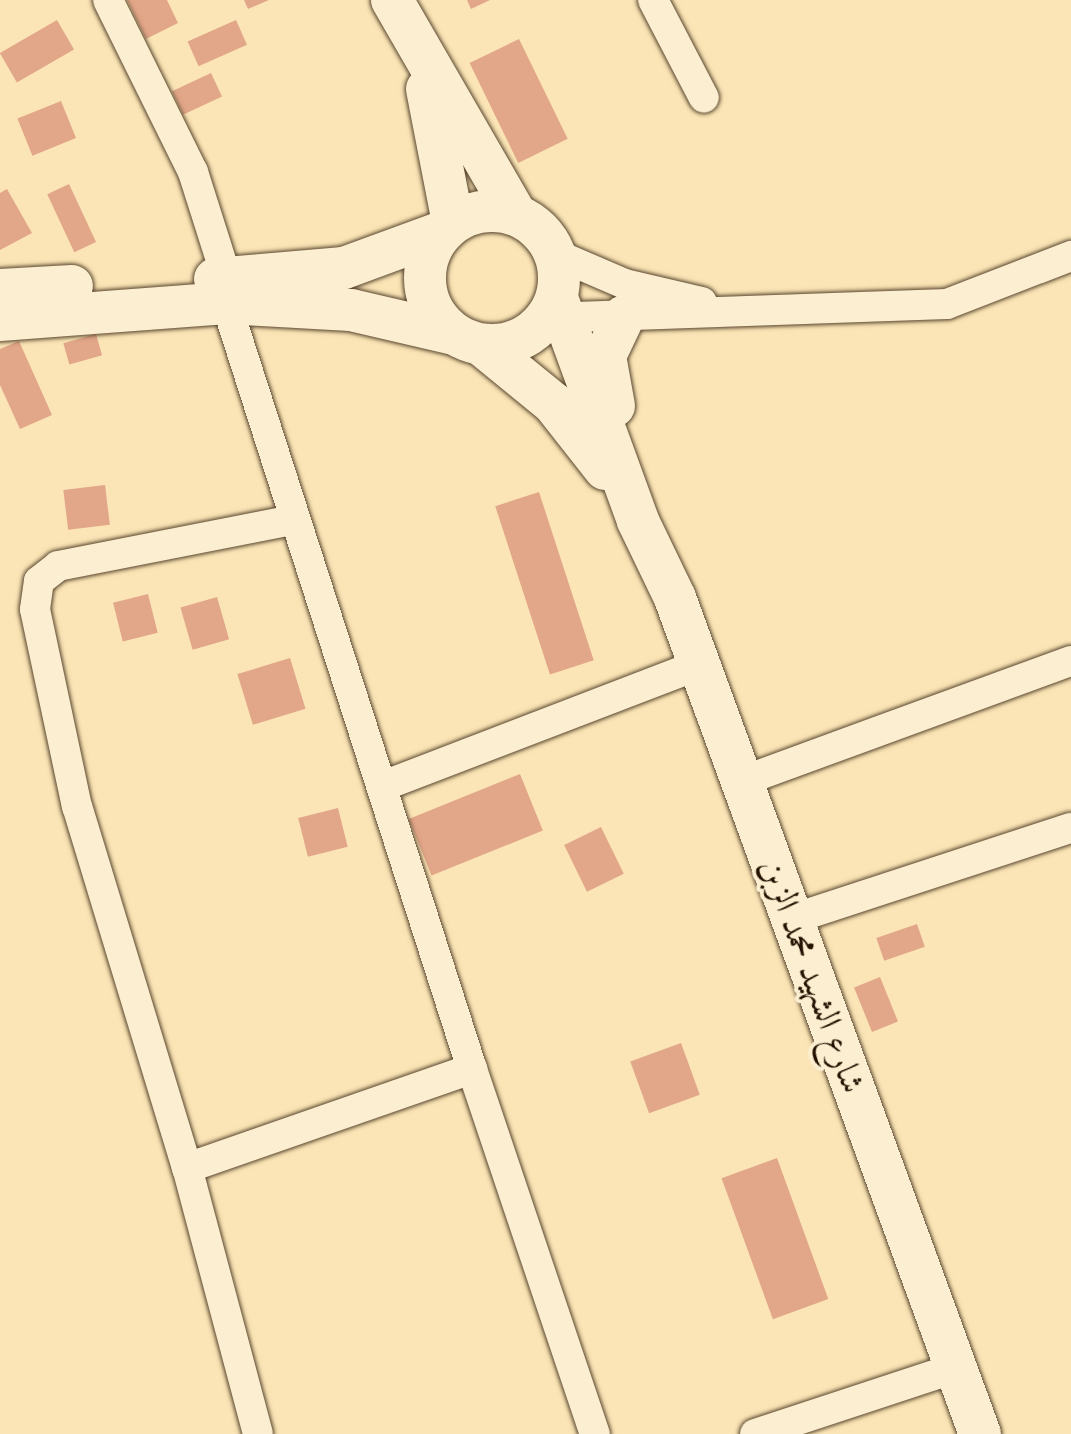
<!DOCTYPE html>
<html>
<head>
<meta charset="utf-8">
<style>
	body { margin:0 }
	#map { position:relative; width:1071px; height:1434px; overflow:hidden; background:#fbe5b6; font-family:Cardo,Amiri,serif }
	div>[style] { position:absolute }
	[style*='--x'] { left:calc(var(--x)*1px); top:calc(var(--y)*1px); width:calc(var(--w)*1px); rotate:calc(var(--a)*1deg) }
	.building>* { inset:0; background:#e2a688; transform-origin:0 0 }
	.roads { filter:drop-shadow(0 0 2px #59462e) drop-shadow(0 0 2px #59462e) }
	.street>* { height:30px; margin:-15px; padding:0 15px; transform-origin:15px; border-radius:15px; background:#fceed0 }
	.secondary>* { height:42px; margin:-21px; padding:0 21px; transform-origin:21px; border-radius:21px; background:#fceed0 }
	.secondary>.ring { margin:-21px; padding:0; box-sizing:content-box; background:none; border:42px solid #fceed0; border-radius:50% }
	span { translate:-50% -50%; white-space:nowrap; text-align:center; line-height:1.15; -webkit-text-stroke:8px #fceed0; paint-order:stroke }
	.street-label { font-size:34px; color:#231101 }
</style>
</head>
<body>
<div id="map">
	<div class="building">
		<div style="clip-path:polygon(127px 0,167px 0,178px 23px,146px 39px)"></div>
		<div style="clip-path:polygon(244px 0,269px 0,248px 9px)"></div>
		<div style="clip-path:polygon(467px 0,490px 0,471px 9px)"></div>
		<div style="left:57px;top:20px;width:34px;height:66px;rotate:60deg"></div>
		<div style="left:236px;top:20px;width:27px;height:53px;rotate:66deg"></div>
		<div style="left:519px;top:39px;width:111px;height:55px;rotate:64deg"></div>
		<div style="left:211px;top:73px;width:26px;height:43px;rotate:65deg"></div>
		<div style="left:61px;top:101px;width:40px;height:47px;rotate:68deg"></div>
		<div style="left:69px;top:184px;width:64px;height:24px;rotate:65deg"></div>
		<div style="clip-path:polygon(7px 189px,32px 233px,0 250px,0 193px)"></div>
		<div style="left:96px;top:334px;width:22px;height:34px;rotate:74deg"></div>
		<div style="clip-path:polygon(19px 341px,52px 415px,20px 429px,0 385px,0 349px)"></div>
		<div style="left:105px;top:485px;width:40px;height:42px;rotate:83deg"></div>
		<div style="left:539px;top:492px;width:177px;height:46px;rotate:72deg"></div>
		<div style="left:148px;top:594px;width:40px;height:36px;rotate:76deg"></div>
		<div style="left:217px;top:597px;width:44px;height:38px;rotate:74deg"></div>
		<div style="left:290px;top:658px;width:53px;height:55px;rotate:73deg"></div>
		<div style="left:520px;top:774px;width:61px;height:120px;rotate:68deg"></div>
		<div style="left:338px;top:808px;width:40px;height:41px;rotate:76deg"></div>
		<div style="left:601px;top:827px;width:52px;height:41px;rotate:64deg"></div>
		<div style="left:917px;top:924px;width:24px;height:43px;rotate:71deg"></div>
		<div style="left:880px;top:977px;width:48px;height:28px;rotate:68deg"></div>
		<div style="left:681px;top:1043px;width:55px;height:54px;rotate:70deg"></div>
		<div style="left:777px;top:1158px;width:150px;height:59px;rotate:70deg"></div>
	</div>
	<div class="roads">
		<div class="street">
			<div style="--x:108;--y:0;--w:192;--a:63.7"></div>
			<div style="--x:193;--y:172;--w:112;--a:72.4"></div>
			<div style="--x:653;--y:0;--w:110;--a:62.5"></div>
			<div style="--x:555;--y:254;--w:76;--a:23.2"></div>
			<div style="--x:625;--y:284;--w:79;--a:13.2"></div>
			<div style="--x:547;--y:318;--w:400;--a:-2"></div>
			<div style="--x:947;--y:304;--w:133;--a:-21.2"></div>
			<div style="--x:740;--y:782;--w:352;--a:-20.1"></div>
			<div style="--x:383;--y:786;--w:338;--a:-21"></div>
			<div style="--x:792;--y:919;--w:293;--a:-18.1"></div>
			<div style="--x:472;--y:1069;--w:385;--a:71.4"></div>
			<div style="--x:187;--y:1168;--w:302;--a:-19.2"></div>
			<div style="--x:472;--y:1069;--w:805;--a:-107.8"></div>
			<div style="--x:258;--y:1434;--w:275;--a:-104.9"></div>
			<div style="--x:187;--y:1168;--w:377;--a:-106.9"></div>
			<div style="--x:77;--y:807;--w:202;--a:-102"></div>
			<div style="--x:35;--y:609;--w:28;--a:-82"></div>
			<div style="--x:39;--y:581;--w:24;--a:-38"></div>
			<div style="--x:58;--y:566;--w:239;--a:-11.1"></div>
			<div style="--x:755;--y:1434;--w:212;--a:-18.2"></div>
		</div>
		<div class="secondary">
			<div style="--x:392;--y:0;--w:248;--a:60"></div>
			<div style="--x:427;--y:89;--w:136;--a:79"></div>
			<div class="ring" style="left:425px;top:211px;width:92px;height:92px"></div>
			<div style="--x:215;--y:279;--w:129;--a:-4.9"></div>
			<div style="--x:344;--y:268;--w:104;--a:-20.2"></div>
			<div style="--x:0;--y:290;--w:72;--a:-3.2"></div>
			<div style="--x:557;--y:298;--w:237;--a:70"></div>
			<div style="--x:638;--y:521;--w:85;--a:64.3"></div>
			<div style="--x:675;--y:598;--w:890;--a:69.96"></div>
			<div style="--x:0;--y:320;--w:227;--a:-4.3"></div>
			<div style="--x:226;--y:303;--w:125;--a:3.2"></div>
			<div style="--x:351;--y:310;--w:106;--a:13.1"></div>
			<div style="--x:483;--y:346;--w:90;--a:39.2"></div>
			<div style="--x:553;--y:403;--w:84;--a:51.8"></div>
			<div style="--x:614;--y:406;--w:51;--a:-100.2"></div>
			<div style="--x:605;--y:356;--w:44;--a:-64.6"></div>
		</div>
	</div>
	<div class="street-label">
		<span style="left:812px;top:976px;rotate:70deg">شارع الشهيد محمد الزبن</span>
	</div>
</div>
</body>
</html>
